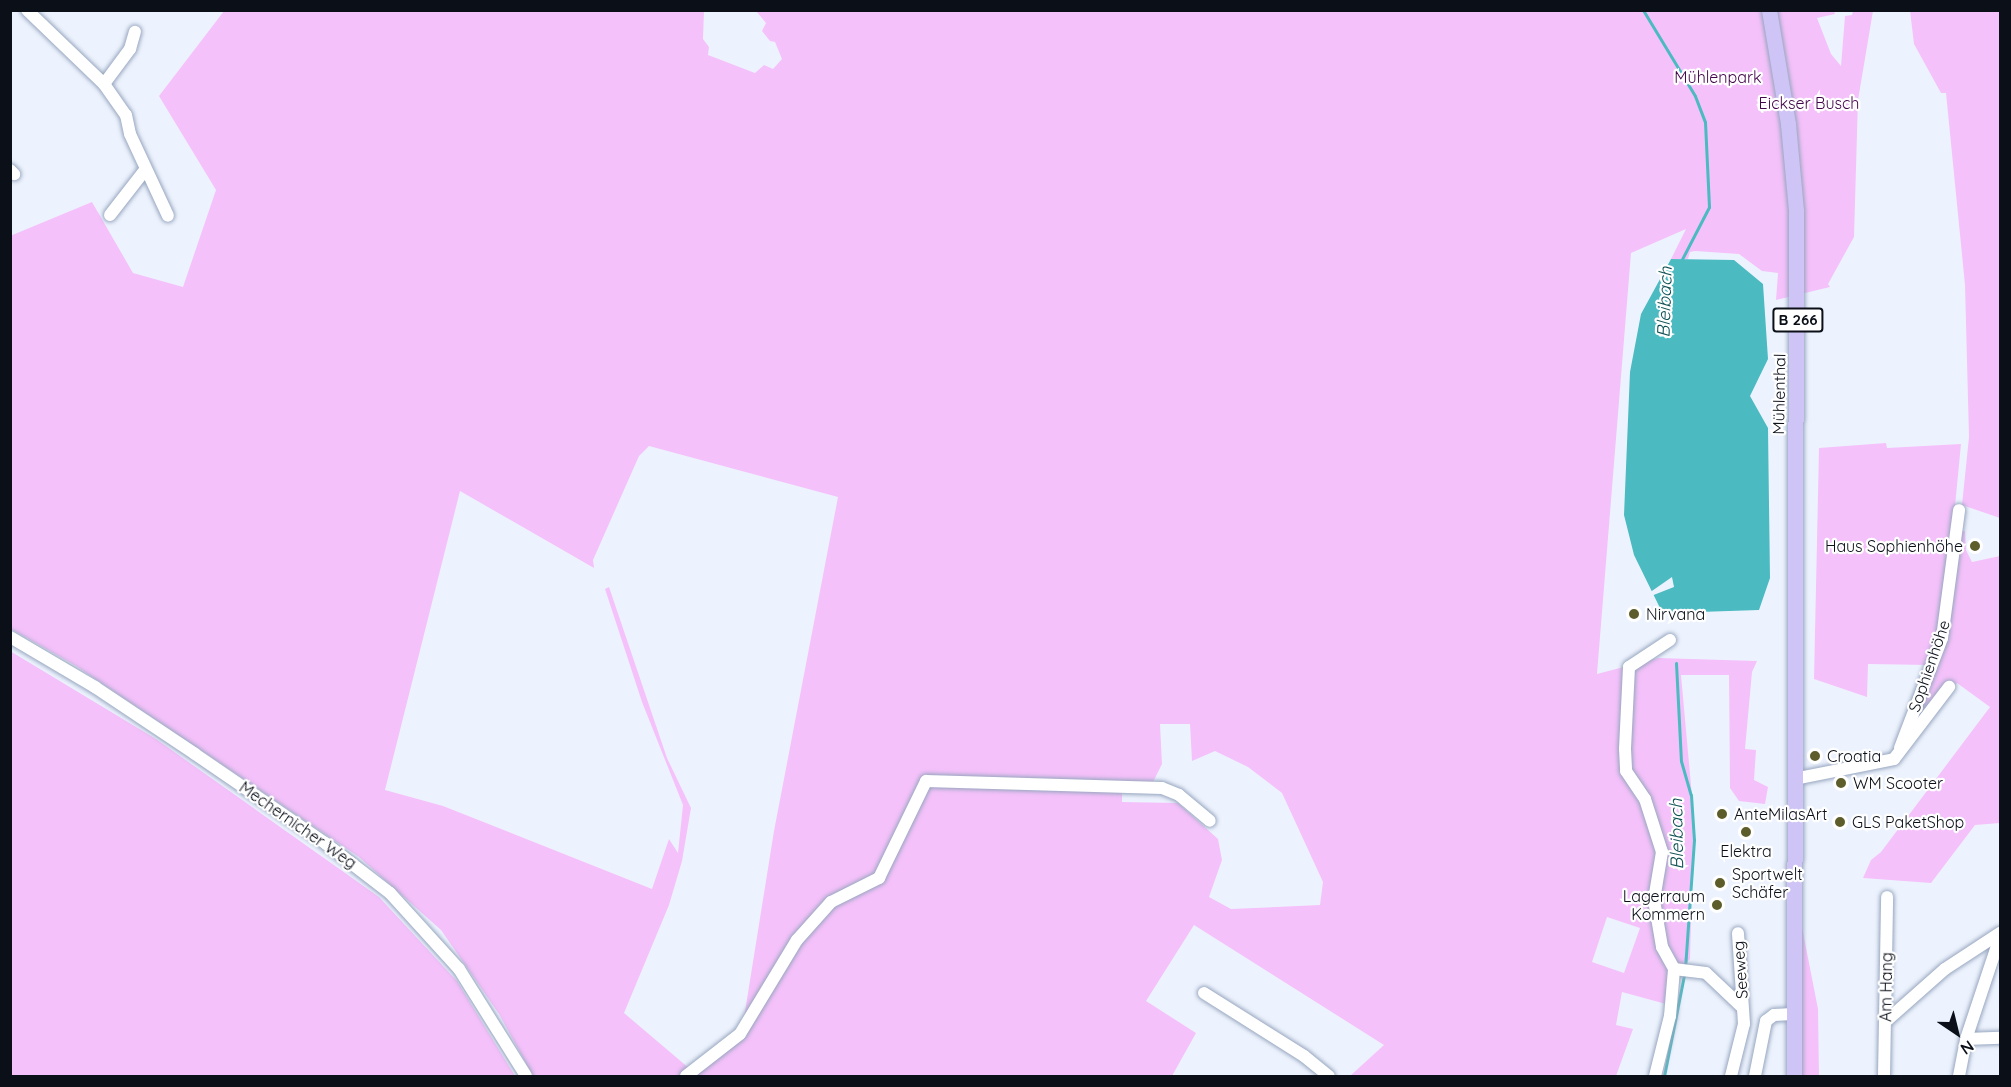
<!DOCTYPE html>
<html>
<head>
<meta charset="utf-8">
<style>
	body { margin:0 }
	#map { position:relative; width:2011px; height:1087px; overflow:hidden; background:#edf3fe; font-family:Quicksand,sans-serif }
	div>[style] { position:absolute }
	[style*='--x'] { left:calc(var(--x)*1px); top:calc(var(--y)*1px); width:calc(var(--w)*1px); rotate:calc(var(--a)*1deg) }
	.green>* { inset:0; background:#f5c1fb }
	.water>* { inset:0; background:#4bbac1 }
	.pier>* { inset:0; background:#edf3fe }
	.stream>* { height:3px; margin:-1.5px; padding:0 1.5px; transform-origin:1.5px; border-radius:1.5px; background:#4bbac1 }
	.roads { filter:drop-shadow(0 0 2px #97a6bf) drop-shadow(0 0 2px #97a6bf) }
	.minor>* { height:12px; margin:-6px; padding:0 6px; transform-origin:6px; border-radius:6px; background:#fff }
	.major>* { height:15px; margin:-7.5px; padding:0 7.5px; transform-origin:7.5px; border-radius:7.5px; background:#cec4f6 }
	.dots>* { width:16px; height:16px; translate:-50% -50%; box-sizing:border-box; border:3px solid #fff; border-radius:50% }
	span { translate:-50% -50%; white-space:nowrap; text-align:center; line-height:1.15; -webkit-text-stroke:4.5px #fff; paint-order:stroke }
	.shield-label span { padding:2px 4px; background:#fff; border:2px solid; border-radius:4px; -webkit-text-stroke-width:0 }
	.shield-label { font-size:15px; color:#0a0f18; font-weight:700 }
	.park-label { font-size:16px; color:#43054b }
	.street-label { font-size:16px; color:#0a0f18 }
	.poi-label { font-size:16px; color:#0a0f18 }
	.right { translate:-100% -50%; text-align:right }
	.left { translate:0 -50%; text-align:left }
	.water-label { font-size:18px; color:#0f5155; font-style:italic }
	.frame { position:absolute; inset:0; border:12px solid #0a0f18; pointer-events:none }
	.north { position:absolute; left:1927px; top:1003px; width:60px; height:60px; -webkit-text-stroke:4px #fff; paint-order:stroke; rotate:145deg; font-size:16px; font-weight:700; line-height:24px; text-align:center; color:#0a0f18 }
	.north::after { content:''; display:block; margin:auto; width:21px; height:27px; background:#0a0f18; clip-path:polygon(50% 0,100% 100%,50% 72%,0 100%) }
</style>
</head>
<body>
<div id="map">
	<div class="green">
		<div style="clip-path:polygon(evenodd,224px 11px,704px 11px,703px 39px,709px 47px,708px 55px,755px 73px,764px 65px,773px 69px,782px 59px,775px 42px,770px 41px,762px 31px,766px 23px,756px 11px,1834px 11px,1835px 14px,1817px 18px,1831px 54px,1841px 66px,1845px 16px,1852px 15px,1853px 11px,1873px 11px,1858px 100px,1854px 237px,1828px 284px,1830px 287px,1776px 300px,1778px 273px,1762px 271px,1739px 254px,1695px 251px,1690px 252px,1688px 259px,1671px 259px,1686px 229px,1631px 253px,1597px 674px,1658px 658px,1757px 661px,1752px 672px,1745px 749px,1756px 750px,1754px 780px,1768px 787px,1765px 804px,1739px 801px,1730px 788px,1729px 675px,1681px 675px,1694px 818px,1690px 959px,1668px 981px,1666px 1004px,1622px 992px,1616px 1025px,1633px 1029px,1616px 1076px,1350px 1076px,1384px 1045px,1194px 925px,1146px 1001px,1196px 1033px,1172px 1076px,533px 1076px,499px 1014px,441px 930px,359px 857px,76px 666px,11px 629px,10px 236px,92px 202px,133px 273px,183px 287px,216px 190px,159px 96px,224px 11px,649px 446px,838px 497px,774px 831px,743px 1024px,690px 1069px,624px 1013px,669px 905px,682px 861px,691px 808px,667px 758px,609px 587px,605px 589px,642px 702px,683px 805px,678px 853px,669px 839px,652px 889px,443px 806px,385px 790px,460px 491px,594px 568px,593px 560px,639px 456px,649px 446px,224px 11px,1160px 724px,1190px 724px,1192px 761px,1215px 751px,1248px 767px,1282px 793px,1323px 882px,1320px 905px,1231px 909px,1209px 897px,1222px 860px,1218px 839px,1178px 803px,1122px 802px,1122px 791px,1151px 786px,1162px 764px,1160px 724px,224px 11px,1607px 917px,1640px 928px,1624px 973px,1592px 962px,1607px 917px)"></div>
		<div style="clip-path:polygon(1910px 11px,2000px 11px,2000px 518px,1962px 505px,1969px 437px,1965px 285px,1946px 93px,1941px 93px,1914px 44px)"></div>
		<div style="clip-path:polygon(1886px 443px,1887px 448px,1961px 444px,1945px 610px,1929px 665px,1868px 664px,1867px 697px,1814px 679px,1819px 448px)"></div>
		<div style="clip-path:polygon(1956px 531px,1965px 531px,1966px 550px,1972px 562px,2000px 556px,2000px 823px,1975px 825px,1931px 883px,1863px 878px,1871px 860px,1881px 852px,1990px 707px,1957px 683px,1910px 735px,1939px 652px)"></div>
		<div style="clip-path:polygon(10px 651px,156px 739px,379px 897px,457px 981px,515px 1076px,11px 1076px)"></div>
		<div style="clip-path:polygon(1801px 922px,1818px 1009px,1819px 1076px,1801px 1076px)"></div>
	</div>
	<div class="water">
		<div style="clip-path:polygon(1671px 259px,1734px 260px,1763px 284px,1768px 359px,1750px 396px,1768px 428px,1770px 578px,1759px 610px,1669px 613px,1660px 608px,1634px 555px,1624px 515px,1630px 372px,1641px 314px)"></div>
	</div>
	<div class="pier">
		<div style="clip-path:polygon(1672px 577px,1674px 587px,1651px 596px,1649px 593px)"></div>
	</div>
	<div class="stream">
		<div style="--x:1643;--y:10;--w:100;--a:58.8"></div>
		<div style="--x:1695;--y:96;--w:28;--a:69"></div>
		<div style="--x:1705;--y:122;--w:85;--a:87.3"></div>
		<div style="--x:1709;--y:207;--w:63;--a:117.4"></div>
		<div style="--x:1676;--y:663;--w:98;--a:87.1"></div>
		<div style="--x:1681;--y:761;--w:35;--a:74"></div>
		<div style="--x:1691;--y:795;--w:45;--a:86.2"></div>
		<div style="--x:1694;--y:840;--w:128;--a:94"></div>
		<div style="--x:1664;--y:1076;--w:103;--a:-78.8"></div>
	</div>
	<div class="roads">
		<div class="minor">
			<div style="--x:27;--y:10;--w:107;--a:43.9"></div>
			<div style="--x:104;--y:84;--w:38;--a:55"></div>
			<div style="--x:126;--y:115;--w:19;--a:78"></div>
			<div style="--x:130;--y:134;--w:90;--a:65.1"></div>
			<div style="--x:104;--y:84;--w:44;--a:-53.4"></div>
			<div style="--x:130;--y:49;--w:18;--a:-74"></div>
			<div style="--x:10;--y:170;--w:6;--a:45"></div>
			<div style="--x:110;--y:215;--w:57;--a:-52.1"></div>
			<div style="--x:10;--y:637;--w:99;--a:30.5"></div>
			<div style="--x:95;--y:687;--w:120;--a:33.8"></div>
			<div style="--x:195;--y:754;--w:158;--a:34.4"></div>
			<div style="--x:325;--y:843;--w:82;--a:37.6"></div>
			<div style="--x:390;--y:893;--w:103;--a:47.8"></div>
			<div style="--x:459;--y:969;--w:126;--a:57.9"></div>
			<div style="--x:1670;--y:640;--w:49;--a:146.6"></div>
			<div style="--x:1629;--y:667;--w:82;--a:92.8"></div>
			<div style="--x:1625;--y:749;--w:22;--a:87"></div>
			<div style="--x:1626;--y:771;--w:34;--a:56"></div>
			<div style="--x:1645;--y:799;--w:56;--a:72.2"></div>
			<div style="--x:1662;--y:852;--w:49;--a:99.5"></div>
			<div style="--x:1654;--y:900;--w:48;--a:80.3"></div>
			<div style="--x:1662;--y:947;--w:25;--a:61"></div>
			<div style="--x:1900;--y:748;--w:118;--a:-69.1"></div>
			<div style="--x:1942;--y:638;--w:129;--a:-82.4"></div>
			<div style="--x:1794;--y:779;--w:102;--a:-11.3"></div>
			<div style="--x:1894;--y:759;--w:91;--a:-52.6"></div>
			<div style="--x:1674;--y:969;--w:32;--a:7"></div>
			<div style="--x:1706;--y:973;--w:50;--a:43.4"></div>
			<div style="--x:1204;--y:993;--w:118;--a:32.2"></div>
			<div style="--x:1304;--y:1056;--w:32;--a:39"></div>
			<div style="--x:1885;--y:1022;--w:80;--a:-41.5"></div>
			<div style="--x:1945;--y:969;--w:66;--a:-33.2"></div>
			<div style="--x:1966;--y:1039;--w:34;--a:-2"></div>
			<div style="--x:686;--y:1076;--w:68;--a:-37.9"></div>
			<div style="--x:740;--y:1034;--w:110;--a:-58.8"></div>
			<div style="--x:797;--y:940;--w:51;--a:-48.2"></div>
			<div style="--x:831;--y:902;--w:54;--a:-26.6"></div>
			<div style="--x:879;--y:878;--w:108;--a:-64.1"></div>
			<div style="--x:926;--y:781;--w:236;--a:1.7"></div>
			<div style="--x:1162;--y:788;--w:18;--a:22"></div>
			<div style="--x:1179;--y:795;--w:40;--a:40"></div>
			<div style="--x:1655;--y:1076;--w:62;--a:-76"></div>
			<div style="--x:1670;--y:1016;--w:47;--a:-85.1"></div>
			<div style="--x:1731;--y:1076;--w:54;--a:-76"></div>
			<div style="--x:1744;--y:1024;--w:91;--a:-93.8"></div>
			<div style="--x:1755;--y:1076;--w:56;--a:-78.7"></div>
			<div style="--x:1766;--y:1021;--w:10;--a:-37"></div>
			<div style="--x:1774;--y:1015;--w:19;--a:-3"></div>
			<div style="--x:1884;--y:1076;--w:179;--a:-89"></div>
			<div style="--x:1959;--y:1076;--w:38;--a:-79"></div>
			<div style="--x:1966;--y:1039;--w:108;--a:-71.6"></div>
		</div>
		<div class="major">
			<div style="--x:1769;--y:10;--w:116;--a:80.5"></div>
			<div style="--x:1788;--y:124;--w:86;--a:84.7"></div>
			<div style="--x:1796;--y:210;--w:866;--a:90.13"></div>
		</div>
	</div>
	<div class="dots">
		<div style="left:1975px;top:546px;background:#5c5d2a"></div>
		<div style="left:1634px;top:614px;background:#5c5d2a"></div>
		<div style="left:1815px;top:756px;background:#5c5d2a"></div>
		<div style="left:1841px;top:783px;background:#5c5d2a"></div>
		<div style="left:1722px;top:814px;background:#5c5d2a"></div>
		<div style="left:1840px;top:822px;background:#5c5d2a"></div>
		<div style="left:1746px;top:832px;background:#5c5d2a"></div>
		<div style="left:1720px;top:883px;background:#5c5d2a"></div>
		<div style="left:1717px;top:905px;background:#5c5d2a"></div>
	</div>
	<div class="shield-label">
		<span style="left:1798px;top:320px">B 266</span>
	</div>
	<div class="park-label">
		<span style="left:1718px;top:77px">Mühlenpark</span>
		<span style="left:1809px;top:103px">Eickser Busch</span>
	</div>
	<div class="street-label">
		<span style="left:1779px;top:394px;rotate:-89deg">Mühlenthal</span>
		<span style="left:1929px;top:666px;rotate:-71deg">Sophienhöhe</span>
		<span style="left:298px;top:825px;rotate:35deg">Mechernicher Weg</span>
		<span style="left:1740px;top:970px;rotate:-94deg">Seeweg</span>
		<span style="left:1886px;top:987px;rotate:-89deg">Am Hang</span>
	</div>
	<div class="poi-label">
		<span class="right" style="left:1963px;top:546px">Haus Sophienhöhe</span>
		<span class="left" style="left:1646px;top:614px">Nirvana</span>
		<span class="left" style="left:1827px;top:756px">Croatia</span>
		<span class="left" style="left:1853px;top:783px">WM Scooter</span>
		<span class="left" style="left:1734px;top:814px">AnteMilasArt</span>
		<span class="left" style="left:1852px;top:822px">GLS PaketShop</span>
		<span style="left:1746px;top:851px">Elektra</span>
		<span class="left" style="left:1732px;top:883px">Sportwelt<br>Schäfer</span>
		<span class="right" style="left:1705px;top:905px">Lagerraum<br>Kommern</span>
	</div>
	<div class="water-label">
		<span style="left:1665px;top:302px;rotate:-88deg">Bleibach</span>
		<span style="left:1677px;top:834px;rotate:-91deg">Bleibach</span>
	</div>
	<div class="frame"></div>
	<div class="north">N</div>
</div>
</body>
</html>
